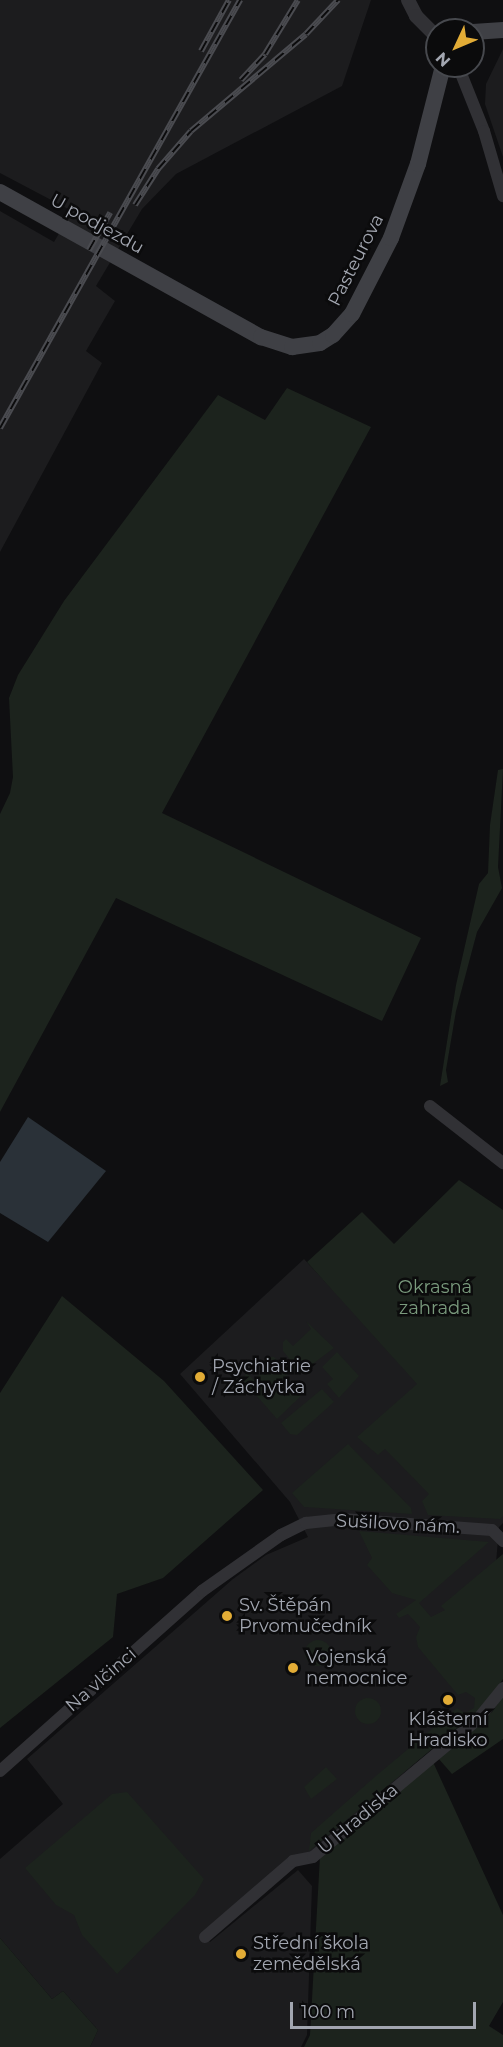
<!DOCTYPE html>
<html>
<head>
<meta charset="utf-8">
<style>
	body { margin:0 }
	#map { position:relative; width:503px; height:2047px; overflow:hidden; background:#0f0f11; font-family:Montserrat,sans-serif }
	div>[style] { position:absolute }
	[style*='--x'] { left:calc(var(--x)*1px); top:calc(var(--y)*1px); width:calc(var(--w)*1px); rotate:calc(var(--a)*1deg) }
	.built>* { inset:0; background:#1c1c1e }
	.green>* { inset:0; background:#1c231d }
	.round { border-radius:50% }
	.water>* { inset:0; background:#2a3138 }
	.minor>* { height:12px; margin:-6px; padding:0 6px; transform-origin:6px; border-radius:6px; background:#313135 }
	.tertiary>* { height:14px; margin:-7px; padding:0 7px; transform-origin:7px; border-radius:7px; background:#313135 }
	.secondary>* { height:16px; margin:-8px; padding:0 8px; transform-origin:8px; border-radius:8px; background:#3f4045 }
	.rail>* { height:6px; margin-top:-3px; transform-origin:0; background:repeating-linear-gradient(90deg,#0b0b0c 0 11px,#4a4b50 0 22px); box-sizing:border-box; border-block:2px solid #4a4b50 }
	.dots>* { width:16px; height:16px; translate:-50% -50%; box-sizing:border-box; border:3px solid #0b0b0c; border-radius:50% }
	span { translate:-50% -50%; white-space:nowrap; text-align:center; line-height:1.15; -webkit-text-stroke:5px #0b0b0c; paint-order:stroke }
	.street-label { font-size:18px; color:#a2a6b0 }
	.park-label { font-size:18px; color:#7a9a7d }
	.poi-label { font-size:18px; color:#a2a6b0 }
	.left { translate:0 -50%; text-align:left }
	.north { position:absolute; left:425px; top:18px; width:60px; height:60px; box-sizing:border-box; background:#0b0b0c; border:2px solid #47494e; border-radius:50%; rotate:226deg; font-size:16px; font-weight:700; line-height:24px; text-align:center; color:#a2a6b0 }
	.north::after { content:''; display:block; margin:auto; width:21px; height:27px; background:#e2ac36; clip-path:polygon(50% 0,100% 100%,50% 72%,0 100%) }
	.scale { position:absolute; left:290px; top:2002px; width:186px; height:27px; box-sizing:border-box; border:3px solid #a2a6b0; border-top:0; padding-left:8px; font-size:18px; line-height:21px; white-space:nowrap; color:#a2a6b0; -webkit-text-stroke:4px #0b0b0c; paint-order:stroke }
</style>
</head>
<body>
<div id="map">
	<div class="built">
		<div style="clip-path:polygon(0 0,371px 0,342px 86px,176px 174px,142px 209px,96px 286px,115px 301px,86px 351px,102px 363px,0 552px,0 211px,54px 242px,72px 211px,0 173px)"></div>
		<div style="clip-path:polygon(503px 49px,503px 157px,485px 104px,486px 84px)"></div>
		<div style="clip-path:polygon(304px 1259px,503px 1471px,503px 1523px,499px 1527px,485px 1696px,476px 1710px,313px 1852px,205px 1936px,210px 1942px,298px 1870px,312px 1886px,307px 2035px,301px 2047px,90px 2047px,98px 2030px,63px 1991px,52px 1999px,0 1938px,0 1859px,63px 1804px,27px 1759px,233px 1579px,266px 1555px,308px 1537px,290px 1502px,180px 1374px)"></div>
	</div>
	<div class="green">
		<div style="clip-path:polygon(287px 388px,371px 427px,162px 813px,421px 938px,382px 1021px,116px 898px,0 1112px,0 814px,10px 793px,13px 777px,9px 698px,18px 675px,64px 601px,218px 395px,265px 420px)"></div>
		<div style="clip-path:polygon(503px 769px,498px 867px,502px 888px,477px 932px,456px 1011px,446px 1070px,448px 1082px,440px 1086px,456px 985px,479px 884px,488px 873px,490px 825px,498px 770px)"></div>
		<div style="clip-path:polygon(459px 1180px,503px 1210px,503px 1516px,500px 1519px,428px 1515px,422px 1501px,429px 1494px,385px 1449px,378px 1455px,357px 1437px,417px 1384px,307px 1262px,362px 1212px,394px 1244px)"></div>
		<div style="clip-path:polygon(62px 1296px,164px 1381px,263px 1490px,163px 1578px,117px 1594px,113px 1637px,0 1728px,0 1393px)"></div>
		<div style="clip-path:polygon(306px 1321px,334px 1348px,302px 1372px,297px 1366px,285px 1377px,301px 1396px,277px 1419px,242px 1379px,247px 1373px,254px 1380px,270px 1365px,266px 1357px,274px 1357px,285px 1367px,291px 1361px,283px 1351px,283px 1342px,286px 1339px,293px 1346px,311px 1329px)"></div>
		<div style="clip-path:polygon(337px 1352px,359px 1376px,339px 1398px,327px 1384px,333px 1379px,322px 1367px)"></div>
		<div style="clip-path:polygon(322px 1389px,334px 1402px,297px 1435px,290px 1434px,281px 1423px)"></div>
		<div style="clip-path:polygon(348px 1444px,411px 1508px,412px 1514px,304px 1507px,292px 1493px)"></div>
		<div style="clip-path:polygon(359px 1531px,489px 1542px,419px 1603px,431px 1617px,445px 1610px,441px 1606px,503px 1554px,503px 1679px,485px 1705px,309px 1851px,311px 1833px,377px 1775px,457px 1708px,465px 1713px,474px 1708px,475px 1698px,466px 1692px,458px 1695px,418px 1647px,416px 1637px,420px 1627px,408px 1614px,399px 1618px,396px 1614px,416px 1600px,392px 1593px,367px 1565px,372px 1558px)"></div>
		<div class="round" style="left:305px;top:1640px;width:26px;height:26px"></div>
		<div style="clip-path:polygon(503px 1696px,503px 1739px,452px 1774px,438px 1758px,492px 1712px)"></div>
		<div class="round" style="left:355px;top:1698px;width:26px;height:26px"></div>
		<div style="clip-path:polygon(433px 1762px,503px 1915px,503px 2002px,489px 2026px,503px 2035px,503px 2047px,304px 2047px,310px 2035px,320px 1856px)"></div>
		<div style="clip-path:polygon(326px 1767px,337px 1779px,311px 1799px,304px 1787px)"></div>
		<div style="clip-path:polygon(127px 1792px,204px 1879px,195px 1895px,117px 1974px,82px 1935px,74px 1915px,56px 1905px,25px 1868px,112px 1794px)"></div>
		<div style="clip-path:polygon(0 1938px,52px 1999px,63px 1991px,98px 2030px,90px 2047px,0 2047px)"></div>
	</div>
	<div class="water">
		<div style="clip-path:polygon(28px 1117px,106px 1171px,48px 1242px,0 1213px,0 1162px)"></div>
	</div>
	<div class="minor">
		<div style="--x:458;--y:66;--w:70;--a:68.2"></div>
		<div style="--x:484;--y:131;--w:68;--a:73.7"></div>
		<div style="--x:430;--y:1106;--w:93;--a:38"></div>
		<div style="--x:0;--y:1771;--w:271;--a:-41.7"></div>
		<div style="--x:202;--y:1591;--w:97;--a:-35.3"></div>
		<div style="--x:281;--y:1535;--w:28;--a:-26"></div>
		<div style="--x:306;--y:1523;--w:36;--a:-6"></div>
		<div style="--x:342;--y:1519;--w:150;--a:4.2"></div>
		<div style="--x:492;--y:1530;--w:16;--a:45"></div>
		<div style="--x:205;--y:1937;--w:116;--a:-40.8"></div>
		<div style="--x:293;--y:1861;--w:20;--a:-11"></div>
		<div style="--x:313;--y:1857;--w:215;--a:-39.9"></div>
		<div style="--x:478;--y:1719;--w:40;--a:-51"></div>
	</div>
	<div class="tertiary">
		<div style="--x:408;--y:0;--w:18;--a:63"></div>
		<div style="--x:416;--y:16;--w:30;--a:45"></div>
	</div>
	<div class="secondary">
		<div style="--x:473;--y:32;--w:30;--a:-4"></div>
		<div style="--x:0;--y:192;--w:299;--a:29.1"></div>
		<div style="--x:261;--y:337;--w:33;--a:18"></div>
		<div style="--x:292;--y:347;--w:28;--a:-8"></div>
		<div style="--x:320;--y:343;--w:15;--a:-32"></div>
		<div style="--x:333;--y:335;--w:28;--a:-48"></div>
		<div style="--x:352;--y:314;--w:85;--a:-62.8"></div>
		<div style="--x:391;--y:238;--w:79;--a:-70"></div>
		<div style="--x:418;--y:164;--w:101;--a:-75.7"></div>
	</div>
	<div class="rail">
		<div style="--x:201;--y:51;--w:58;--a:-61.2"></div>
		<div style="--x:241;--y:80;--w:35;--a:-47"></div>
		<div style="--x:265;--y:54;--w:63;--a:-58.6"></div>
		<div style="--x:135;--y:205;--w:43;--a:-57.4"></div>
		<div style="--x:158;--y:169;--w:50;--a:-49"></div>
		<div style="--x:191;--y:131;--w:150;--a:-40.1"></div>
		<div style="--x:306;--y:34;--w:47;--a:-46.7"></div>
		<div style="--x:89;--y:250;--w:43;--a:-60.4"></div>
		<div style="--x:0;--y:428;--w:491;--a:-60.7"></div>
	</div>
	<div class="dots">
		<div style="left:200px;top:1377px;background:#e2ac36"></div>
		<div style="left:227px;top:1616px;background:#e2ac36"></div>
		<div style="left:293px;top:1668px;background:#e2ac36"></div>
		<div style="left:448px;top:1700px;background:#e2ac36"></div>
		<div style="left:241px;top:1954px;background:#e2ac36"></div>
	</div>
	<div class="street-label">
		<span style="left:97px;top:224px;rotate:29deg">U podjezdu</span>
		<span style="left:356px;top:260px;rotate:-63deg">Pasteurova</span>
		<span style="left:398px;top:1524px;rotate:3deg">Sušilovo nám.</span>
		<span style="left:101px;top:1680px;rotate:-41deg">Na vlčinci</span>
		<span style="left:358px;top:1819px;rotate:-40deg">U Hradiska</span>
	</div>
	<div class="park-label">
		<span style="left:435px;top:1298px">Okrasná<br>zahrada</span>
	</div>
	<div class="poi-label">
		<span class="left" style="left:212px;top:1377px">Psychiatrie<br>/ Záchytka</span>
		<span class="left" style="left:239px;top:1616px">Sv. Štěpán<br>Prvomučedník</span>
		<span class="left" style="left:306px;top:1668px">Vojenská<br>nemocnice</span>
		<span style="left:448px;top:1730px">Klášterní<br>Hradisko</span>
		<span class="left" style="left:253px;top:1954px">Střední škola<br>zemědělská</span>
	</div>
	<div class="north">N</div>
	<div class="scale">100 m</div>
</div>
</body>
</html>
